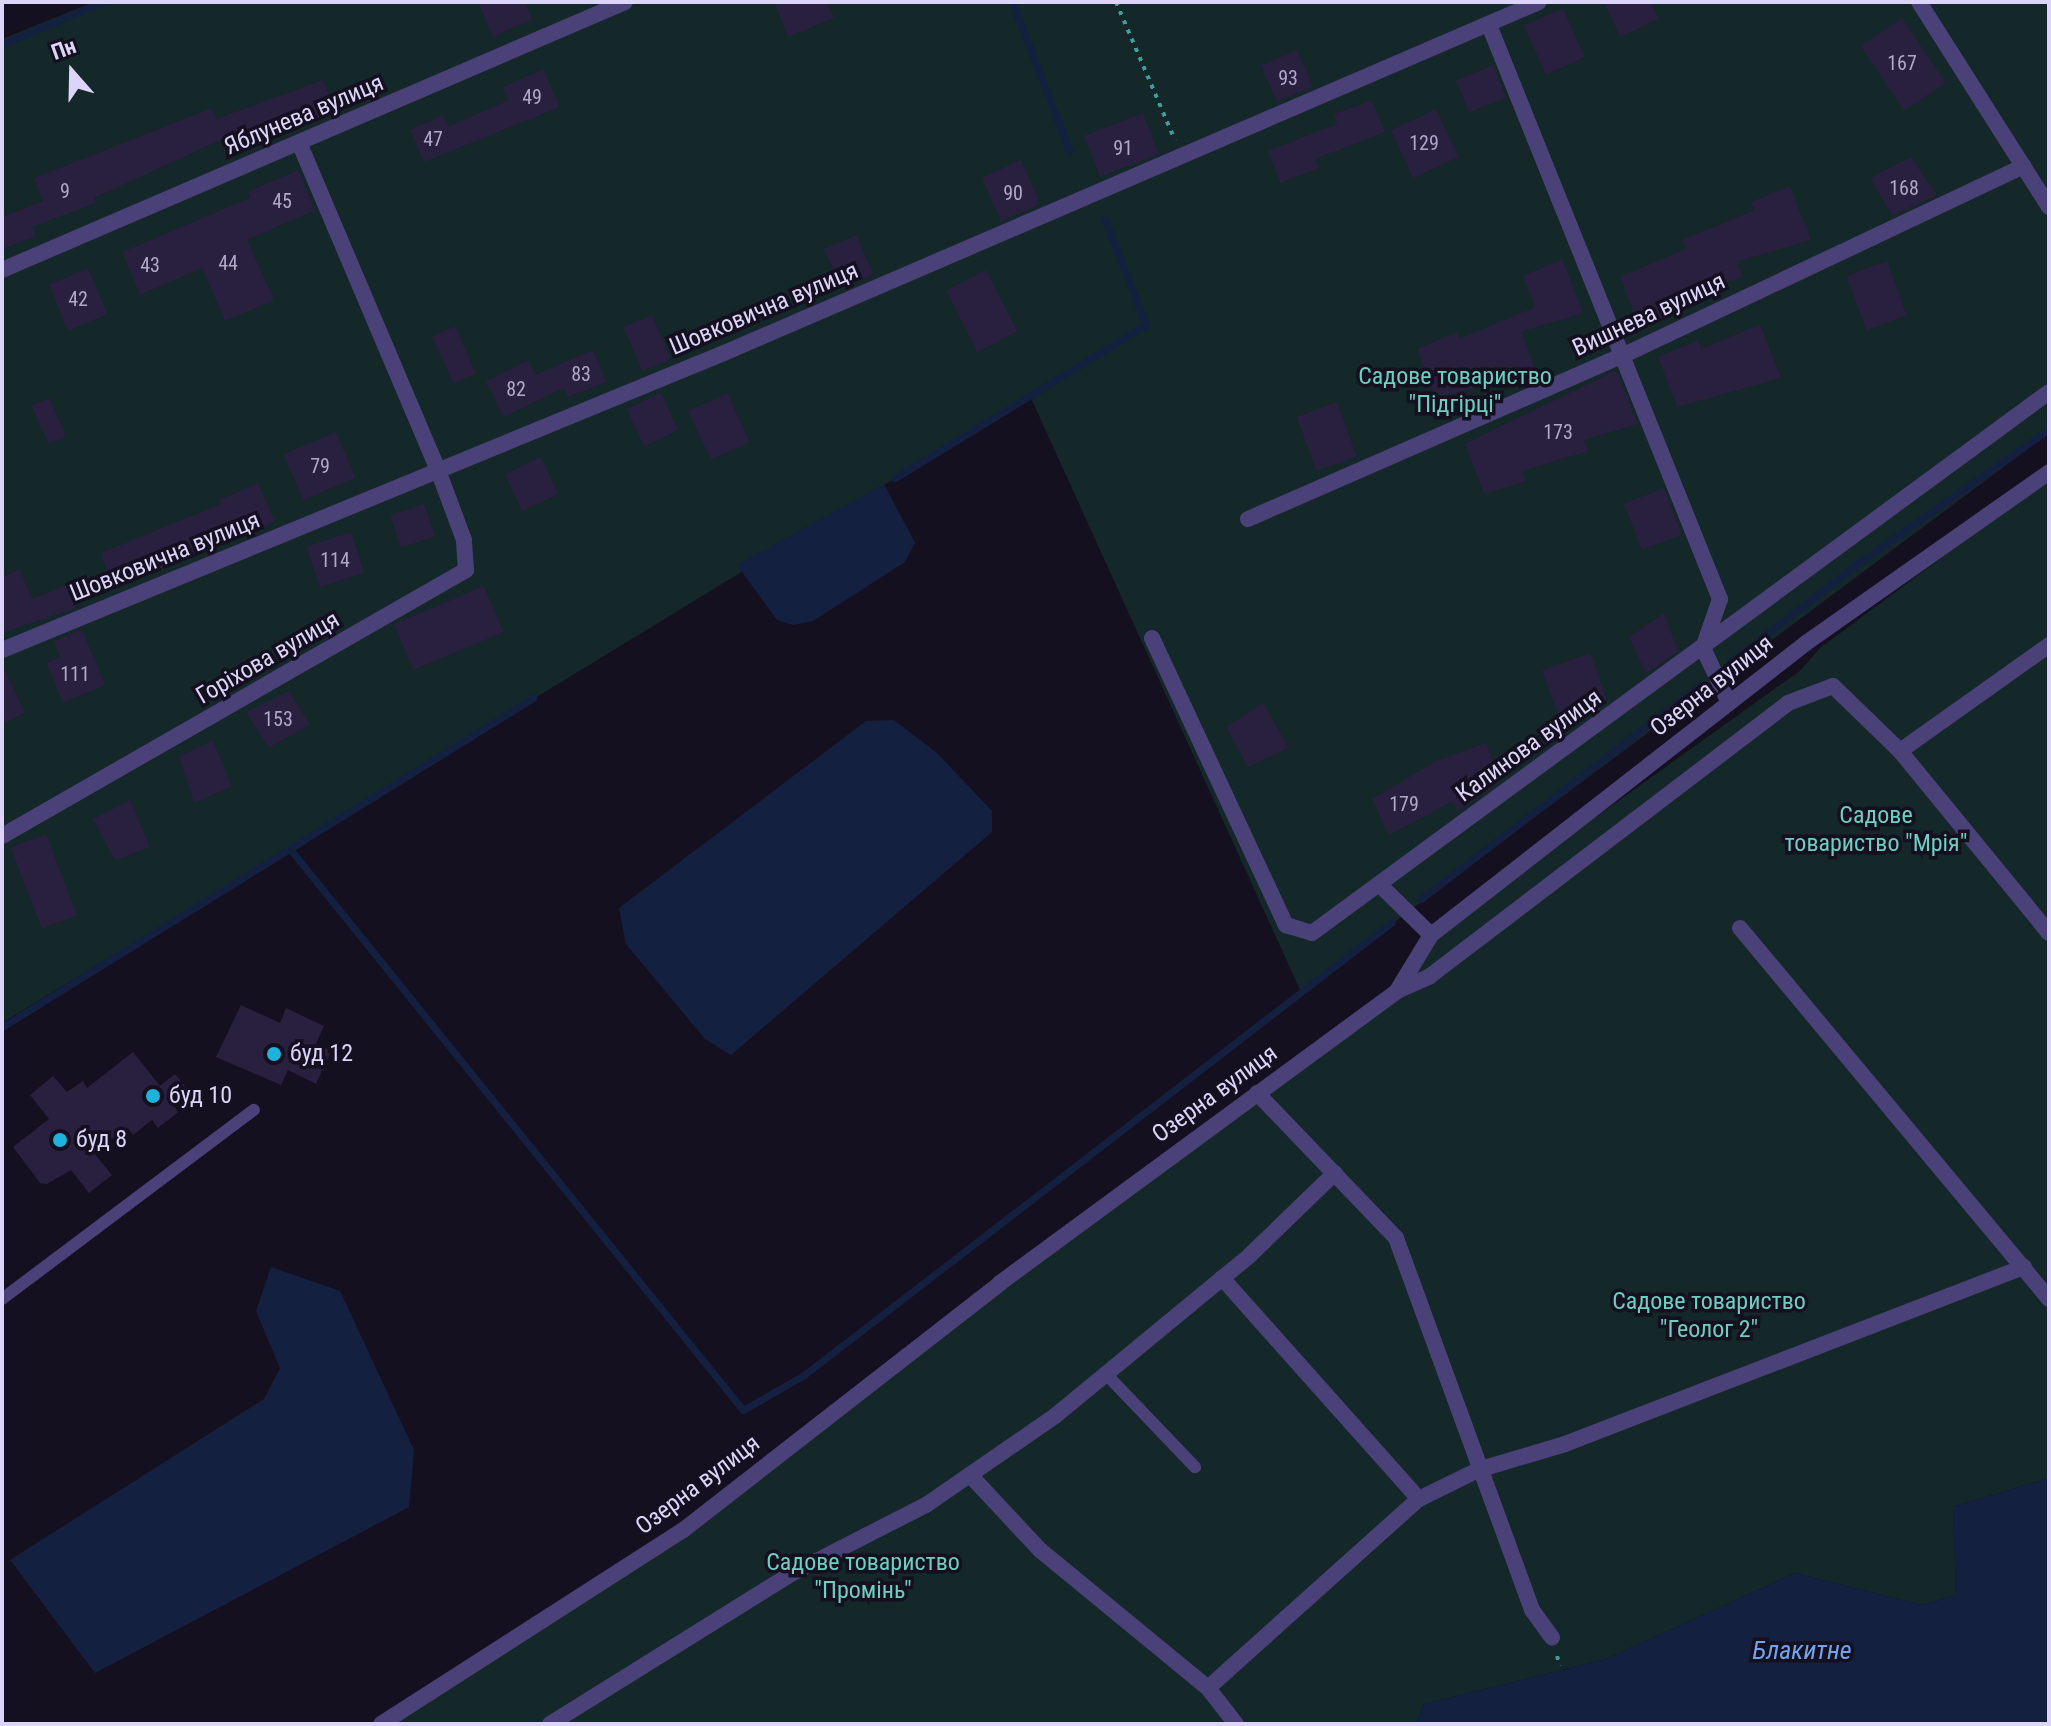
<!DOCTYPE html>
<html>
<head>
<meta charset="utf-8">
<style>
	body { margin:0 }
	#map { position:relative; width:2051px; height:1726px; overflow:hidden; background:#151020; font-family:"Roboto Condensed",sans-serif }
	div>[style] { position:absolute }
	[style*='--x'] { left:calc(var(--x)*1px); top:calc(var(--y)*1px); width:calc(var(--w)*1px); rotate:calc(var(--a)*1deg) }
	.green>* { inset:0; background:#142729 }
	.water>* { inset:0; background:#142040 }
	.stream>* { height:7px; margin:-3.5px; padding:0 3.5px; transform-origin:3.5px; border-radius:3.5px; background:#142040 }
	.building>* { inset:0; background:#291f3e; transform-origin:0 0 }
	.path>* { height:4px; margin-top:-2px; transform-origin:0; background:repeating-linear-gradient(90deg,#3e9ea4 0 4px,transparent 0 10px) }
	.lane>* { height:12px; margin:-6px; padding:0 6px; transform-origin:6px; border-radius:6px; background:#4a4179 }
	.street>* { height:16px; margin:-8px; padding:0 8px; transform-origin:8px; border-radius:8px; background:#4a4179 }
	.dots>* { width:22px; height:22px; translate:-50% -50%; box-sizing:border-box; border:4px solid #151020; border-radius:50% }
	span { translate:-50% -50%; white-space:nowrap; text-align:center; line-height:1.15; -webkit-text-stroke:7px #151020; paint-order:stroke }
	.number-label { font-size:20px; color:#b0a8ca }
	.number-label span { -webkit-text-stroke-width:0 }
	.street-label { font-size:24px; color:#ddd5f9 }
	.park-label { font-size:24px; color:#6bcfc2 }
	.poi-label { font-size:24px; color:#ddd5f9 }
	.left { translate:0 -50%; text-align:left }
	.water-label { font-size:26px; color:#71a4ec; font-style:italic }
	.frame { position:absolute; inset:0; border:4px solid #ddd5f9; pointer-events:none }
	.north { position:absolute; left:32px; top:32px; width:80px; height:80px; -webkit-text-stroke:6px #151020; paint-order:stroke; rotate:340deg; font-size:22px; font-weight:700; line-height:32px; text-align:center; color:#ddd5f9 }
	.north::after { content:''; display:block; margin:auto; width:28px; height:36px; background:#ddd5f9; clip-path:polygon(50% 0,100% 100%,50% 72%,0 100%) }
</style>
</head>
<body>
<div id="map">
	<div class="green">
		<div style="clip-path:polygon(94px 2px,2049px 2px,2049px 433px,1301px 992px,1030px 396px,2px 1023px,2px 39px)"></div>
		<div style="clip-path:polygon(2049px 478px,2049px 1478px,1953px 1507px,1956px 1595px,1922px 1605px,1795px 1573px,1606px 1659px,1424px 1704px,1416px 1724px,381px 1724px,682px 1531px,1397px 991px,1431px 935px,1801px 670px,1820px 648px)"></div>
	</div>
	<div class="water">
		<div style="clip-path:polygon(884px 484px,915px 543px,905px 562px,813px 621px,793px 625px,777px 620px,737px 565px)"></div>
		<div style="clip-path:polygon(894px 720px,937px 753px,992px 811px,992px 832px,731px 1055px,705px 1039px,626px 944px,619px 908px,866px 721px)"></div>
		<div style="clip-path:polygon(271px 1267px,340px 1291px,414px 1450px,409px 1507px,95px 1673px,10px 1560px,264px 1399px,280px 1368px,256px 1311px)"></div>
		<div style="clip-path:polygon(2049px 1478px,2049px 1724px,1416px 1724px,1424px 1704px,1606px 1659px,1795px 1573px,1922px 1605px,1956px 1595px,1953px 1507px)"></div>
	</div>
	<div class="stream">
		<div style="--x:1012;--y:2;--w:159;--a:68.9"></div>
		<div style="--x:2;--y:44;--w:109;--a:-22.6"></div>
		<div style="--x:895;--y:478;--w:294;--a:-31.4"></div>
		<div style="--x:1146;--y:325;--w:113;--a:-111.3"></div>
		<div style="--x:1730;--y:662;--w:164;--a:-37.6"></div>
		<div style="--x:1860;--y:562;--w:231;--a:-35.1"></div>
		<div style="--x:290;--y:849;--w:721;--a:51.08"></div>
		<div style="--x:743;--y:1410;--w:70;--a:-29.8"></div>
		<div style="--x:804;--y:1375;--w:742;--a:-37.61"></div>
		<div style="--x:1421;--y:899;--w:352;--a:-37.5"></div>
		<div style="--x:2;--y:1027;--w:625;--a:-31.78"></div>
	</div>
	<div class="building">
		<div style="clip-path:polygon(478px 2px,525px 2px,532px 19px,493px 37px)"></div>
		<div style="clip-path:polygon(774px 2px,827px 2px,834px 18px,788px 37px)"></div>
		<div style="clip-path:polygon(1604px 2px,1651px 2px,1659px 19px,1620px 37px)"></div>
		<div style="left:1563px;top:8px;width:54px;height:43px;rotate:66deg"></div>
		<div style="left:1902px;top:18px;width:78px;height:50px;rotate:56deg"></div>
		<div style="left:1297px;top:50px;width:40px;height:39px;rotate:67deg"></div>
		<div style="left:1493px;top:65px;width:35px;height:40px;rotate:68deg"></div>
		<div style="clip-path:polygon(543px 69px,560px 107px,424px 162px,410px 130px,443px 115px,448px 127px,509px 100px,503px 87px)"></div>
		<div style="clip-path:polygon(323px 80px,336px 114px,240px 148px,234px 134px,94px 198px,96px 203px,32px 227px,36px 236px,2px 249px,2px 217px,43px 201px,34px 178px,212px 108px,216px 119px)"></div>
		<div style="clip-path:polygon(1372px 100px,1385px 132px,1315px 159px,1319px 168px,1280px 183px,1268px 151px,1337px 124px,1334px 114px)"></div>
		<div style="left:1436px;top:109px;width:53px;height:50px;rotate:65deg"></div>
		<div style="left:1143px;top:113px;width:44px;height:63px;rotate:69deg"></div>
		<div style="clip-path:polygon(1911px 157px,1937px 195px,1892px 216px,1870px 178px)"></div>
		<div style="left:1021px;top:160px;width:48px;height:43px;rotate:66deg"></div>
		<div style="clip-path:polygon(298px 170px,315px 210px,247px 240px,274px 300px,225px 321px,202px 268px,140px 295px,122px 252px,250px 198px,248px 192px)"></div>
		<div style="clip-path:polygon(1790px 186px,1811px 240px,1737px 262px,1743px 277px,1674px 298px,1680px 314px,1639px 327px,1620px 277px,1686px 249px,1682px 240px,1754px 210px,1751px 202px)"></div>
		<div style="left:856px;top:235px;width:43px;height:35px;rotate:66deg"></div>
		<div style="clip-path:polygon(1562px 259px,1583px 313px,1521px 332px,1535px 370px,1436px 399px,1417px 349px,1457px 332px,1459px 339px,1535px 307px,1523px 276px)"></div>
		<div style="left:1887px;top:261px;width:58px;height:43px;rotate:70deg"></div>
		<div style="left:88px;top:268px;width:50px;height:43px;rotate:67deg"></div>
		<div style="left:986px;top:270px;width:69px;height:45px;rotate:63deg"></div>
		<div style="left:652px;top:315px;width:48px;height:31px;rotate:67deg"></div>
		<div style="clip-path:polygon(1760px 324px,1781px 378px,1677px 407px,1658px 357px,1698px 340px,1701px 349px)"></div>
		<div style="left:455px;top:326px;width:52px;height:25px;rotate:66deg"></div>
		<div style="clip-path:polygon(593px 350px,606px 382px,568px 397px,564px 388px,504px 417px,486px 381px,528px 360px,535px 375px)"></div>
		<div style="clip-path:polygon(1616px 370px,1638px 424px,1584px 440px,1588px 451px,1522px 471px,1526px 481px,1484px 494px,1465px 444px)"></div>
		<div style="left:661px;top:393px;width:41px;height:38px;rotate:65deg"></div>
		<div style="left:727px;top:393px;width:54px;height:43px;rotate:65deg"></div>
		<div style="left:49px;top:398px;width:42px;height:19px;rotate:66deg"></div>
		<div style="left:1337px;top:402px;width:58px;height:43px;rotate:70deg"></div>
		<div style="left:336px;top:432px;width:50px;height:57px;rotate:67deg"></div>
		<div style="left:541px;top:457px;width:41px;height:40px;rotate:65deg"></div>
		<div style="clip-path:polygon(258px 483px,275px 522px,113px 588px,101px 553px,221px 504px,219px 500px)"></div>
		<div style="left:1664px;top:488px;width:50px;height:43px;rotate:69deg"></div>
		<div style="left:424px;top:504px;width:34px;height:36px;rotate:71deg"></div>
		<div style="left:351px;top:532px;width:43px;height:47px;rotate:72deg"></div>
		<div style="clip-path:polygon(20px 569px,32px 599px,67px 585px,76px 608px,2px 633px,2px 577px)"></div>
		<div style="left:484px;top:586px;width:50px;height:98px;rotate:67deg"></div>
		<div style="clip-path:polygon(1664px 613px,1678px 651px,1646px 674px,1629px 637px)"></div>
		<div style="clip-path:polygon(82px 629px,105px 685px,63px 703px,46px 663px,60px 657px,54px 641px)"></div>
		<div style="left:1590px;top:653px;width:50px;height:51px;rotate:70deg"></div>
		<div style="clip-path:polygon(2px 663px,25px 713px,2px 724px)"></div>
		<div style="clip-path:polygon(289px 691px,310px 725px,269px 748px,246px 712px)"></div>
		<div style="clip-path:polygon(1263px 703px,1289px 748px,1248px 767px,1226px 727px)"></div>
		<div style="clip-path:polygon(213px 740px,232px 787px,194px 803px,179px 757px)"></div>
		<div style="clip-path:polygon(1486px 743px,1500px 781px,1467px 806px,1457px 810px,1453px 801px,1389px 835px,1372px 799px,1438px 760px)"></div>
		<div style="clip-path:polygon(130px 800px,150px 847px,115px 861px,93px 819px)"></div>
		<div style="left:46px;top:834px;width:87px;height:38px;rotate:69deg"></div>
		<div style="clip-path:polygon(241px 1005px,280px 1023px,286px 1008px,324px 1026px,316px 1044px,331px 1051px,316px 1084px,288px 1070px,281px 1085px,216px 1057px)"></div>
		<div style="clip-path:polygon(133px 1052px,160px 1086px,175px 1074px,190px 1092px,173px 1105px,178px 1112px,158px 1128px,152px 1120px,133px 1135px,127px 1127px,94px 1153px,112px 1175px,89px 1193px,71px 1170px,47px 1184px,40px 1183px,13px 1147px,49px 1119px,30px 1095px,53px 1076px,67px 1092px,83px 1081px,87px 1088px)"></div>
	</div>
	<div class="path">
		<div style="--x:1116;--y:2;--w:150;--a:66.9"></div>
		<div style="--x:1557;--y:1656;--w:10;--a:73"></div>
	</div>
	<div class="lane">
		<div style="--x:2;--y:1299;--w:315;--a:-36.9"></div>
		<div style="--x:1106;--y:1374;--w:129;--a:46.3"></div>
	</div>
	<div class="street">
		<div style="--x:1919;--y:2;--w:243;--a:57.6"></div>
		<div style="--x:1489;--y:25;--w:619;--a:68.08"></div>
		<div style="--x:1720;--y:599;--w:52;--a:109.1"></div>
		<div style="--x:1703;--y:648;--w:61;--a:64.7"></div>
		<div style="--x:2;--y:270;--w:678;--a:-23.28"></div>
		<div style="--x:1248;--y:519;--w:410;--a:-23.6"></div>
		<div style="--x:1624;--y:355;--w:442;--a:-25.3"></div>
		<div style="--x:1152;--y:638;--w:317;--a:65"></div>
		<div style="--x:1286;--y:925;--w:27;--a:17"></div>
		<div style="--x:1312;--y:933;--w:914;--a:-36.28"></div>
		<div style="--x:2;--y:650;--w:781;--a:-22.36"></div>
		<div style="--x:724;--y:353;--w:887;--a:-23.3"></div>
		<div style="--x:1900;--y:751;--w:183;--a:-35.4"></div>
		<div style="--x:2;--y:836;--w:535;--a:-29.82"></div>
		<div style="--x:466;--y:570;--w:30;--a:-94"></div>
		<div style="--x:464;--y:540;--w:75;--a:-110.4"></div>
		<div style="--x:438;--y:470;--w:355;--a:-113"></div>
		<div style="--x:1381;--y:886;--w:70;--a:44.4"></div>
		<div style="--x:1740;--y:928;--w:483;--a:50.2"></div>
		<div style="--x:1397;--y:991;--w:36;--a:-24"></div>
		<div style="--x:1430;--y:976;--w:450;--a:-37.3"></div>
		<div style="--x:1788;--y:703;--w:48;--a:-20.7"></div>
		<div style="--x:1833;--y:686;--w:93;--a:44.1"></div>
		<div style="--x:1900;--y:751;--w:235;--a:50.7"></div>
		<div style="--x:1257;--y:1093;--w:201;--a:46.2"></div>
		<div style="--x:1396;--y:1238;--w:396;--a:69.9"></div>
		<div style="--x:1532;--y:1610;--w:34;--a:54"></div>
		<div style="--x:1222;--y:1278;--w:296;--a:48.3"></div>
		<div style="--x:970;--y:1475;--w:103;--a:47"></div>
		<div style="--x:1040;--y:1550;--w:217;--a:39.4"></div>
		<div style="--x:1208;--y:1688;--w:46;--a:52.1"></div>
		<div style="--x:1208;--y:1688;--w:283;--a:-41.9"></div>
		<div style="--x:1419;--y:1499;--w:66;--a:-26.2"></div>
		<div style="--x:1478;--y:1470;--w:91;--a:-16.6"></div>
		<div style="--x:1565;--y:1444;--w:492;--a:-21.1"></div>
		<div style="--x:381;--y:1724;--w:358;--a:-32.7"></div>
		<div style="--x:682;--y:1531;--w:403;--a:-37.9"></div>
		<div style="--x:1000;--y:1283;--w:493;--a:-36.3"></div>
		<div style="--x:1397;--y:991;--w:66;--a:-58.7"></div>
		<div style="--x:1431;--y:935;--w:475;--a:-37.9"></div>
		<div style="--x:1806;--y:643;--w:297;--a:-35.1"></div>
		<div style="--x:550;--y:1724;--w:282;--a:-31.9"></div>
		<div style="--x:789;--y:1575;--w:154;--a:-27.1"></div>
		<div style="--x:926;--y:1505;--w:157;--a:-34.6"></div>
		<div style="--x:1055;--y:1416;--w:253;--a:-39.5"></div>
		<div style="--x:1250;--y:1255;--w:118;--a:-44"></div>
	</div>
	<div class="dots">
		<div style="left:274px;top:1054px;background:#1eb3dc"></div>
		<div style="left:153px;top:1096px;background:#1eb3dc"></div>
		<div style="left:60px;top:1140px;background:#1eb3dc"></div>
	</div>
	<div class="number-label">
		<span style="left:1902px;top:63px">167</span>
		<span style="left:1288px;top:78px">93</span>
		<span style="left:532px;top:97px">49</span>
		<span style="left:433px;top:139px">47</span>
		<span style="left:1424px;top:143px">129</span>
		<span style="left:1123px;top:148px">91</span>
		<span style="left:1904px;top:188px">168</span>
		<span style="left:65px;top:191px">9</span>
		<span style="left:1013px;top:193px">90</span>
		<span style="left:282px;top:201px">45</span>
		<span style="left:228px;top:263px">44</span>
		<span style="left:150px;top:265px">43</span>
		<span style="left:78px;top:299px">42</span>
		<span style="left:581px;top:374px">83</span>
		<span style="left:516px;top:389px">82</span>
		<span style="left:1558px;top:432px">173</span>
		<span style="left:320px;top:466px">79</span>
		<span style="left:335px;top:560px">114</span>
		<span style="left:75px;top:674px">111</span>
		<span style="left:278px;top:719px">153</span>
		<span style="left:1404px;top:804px">179</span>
	</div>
	<div class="street-label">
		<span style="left:304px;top:115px;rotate:-23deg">Яблунева вулиця</span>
		<span style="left:764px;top:309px;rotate:-23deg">Шовковична вулиця</span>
		<span style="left:1649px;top:315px;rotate:-25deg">Вишнева вулиця</span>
		<span style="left:165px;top:557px;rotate:-22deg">Шовковична вулиця</span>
		<span style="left:268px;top:658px;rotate:-30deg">Горіхова вулиця</span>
		<span style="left:1712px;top:686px;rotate:-38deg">Озерна вулиця</span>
		<span style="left:1529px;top:746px;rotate:-36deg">Калинова вулиця</span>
		<span style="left:1215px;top:1094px;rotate:-36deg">Озерна вулиця</span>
		<span style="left:698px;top:1485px;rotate:-37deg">Озерна вулиця</span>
	</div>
	<div class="park-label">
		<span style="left:1455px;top:391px">Садове товариство<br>"Підгірці"</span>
		<span style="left:1876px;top:830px">Садове<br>товариство "Мрія"</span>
		<span style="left:1709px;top:1316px">Садове товариство<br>"Геолог 2"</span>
		<span style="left:863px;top:1577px">Садове товариство<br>"Промінь"</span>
	</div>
	<div class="poi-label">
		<span class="left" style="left:290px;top:1054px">буд 12</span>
		<span class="left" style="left:169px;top:1096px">буд 10</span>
		<span class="left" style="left:76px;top:1140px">буд 8</span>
	</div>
	<div class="water-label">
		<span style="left:1802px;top:1651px">Блакитне</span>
	</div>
	<div class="frame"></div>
	<div class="north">Пн</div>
</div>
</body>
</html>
